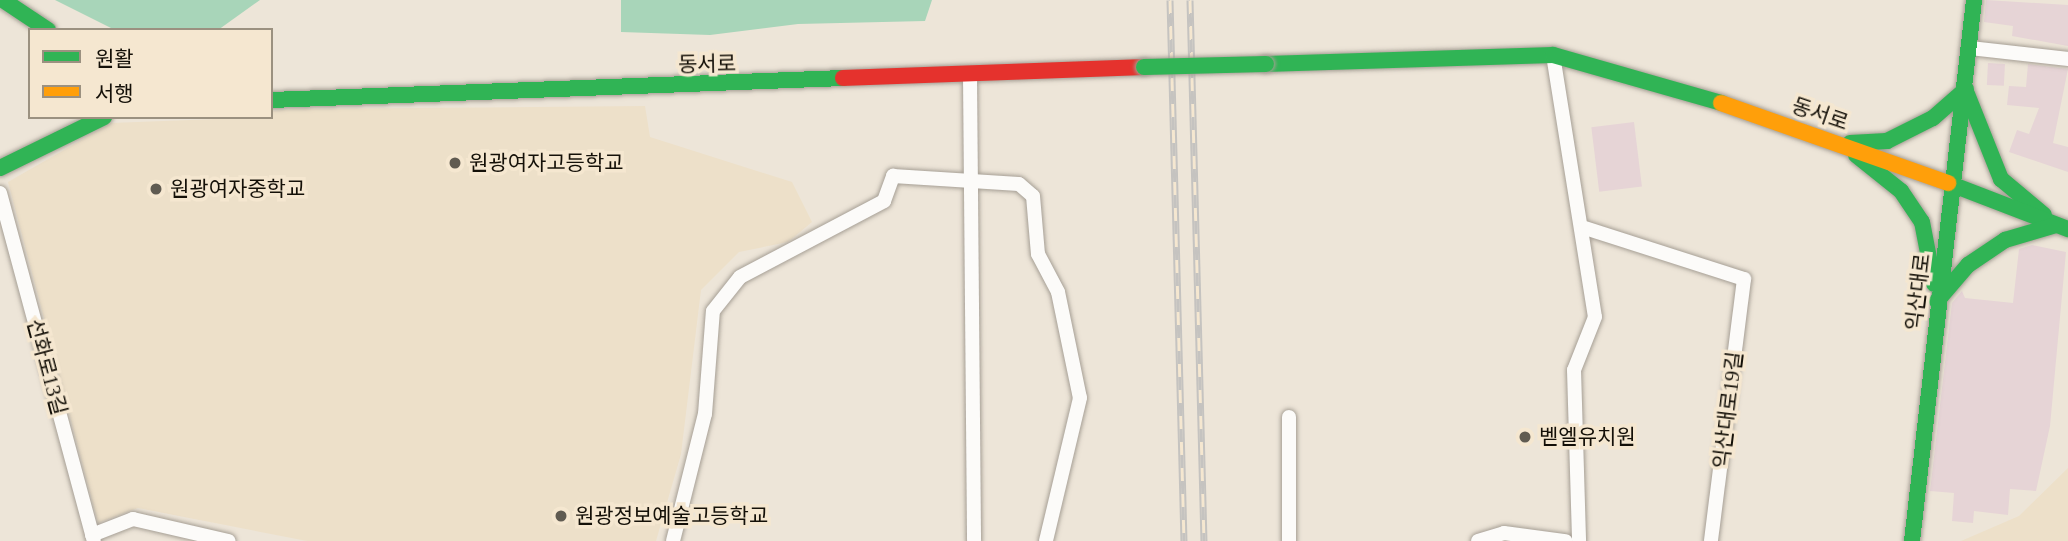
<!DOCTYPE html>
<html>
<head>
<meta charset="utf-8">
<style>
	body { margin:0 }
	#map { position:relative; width:2068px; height:541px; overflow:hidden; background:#ede5d8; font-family:"Times New Roman","Noto Sans KR",serif }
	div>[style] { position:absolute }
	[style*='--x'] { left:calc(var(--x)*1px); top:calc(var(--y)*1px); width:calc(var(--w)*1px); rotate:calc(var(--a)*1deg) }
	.built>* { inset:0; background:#ede0c9 }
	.forest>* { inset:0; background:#a8d5b9 }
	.building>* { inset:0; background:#e6d4d6; transform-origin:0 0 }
	.roads { filter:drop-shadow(0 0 2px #a69f95) drop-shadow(0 0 2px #a69f95) }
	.street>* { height:14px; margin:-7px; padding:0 7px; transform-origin:7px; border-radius:7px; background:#fcfbf9 }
	.fast>* { height:16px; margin:-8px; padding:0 8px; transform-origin:8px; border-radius:8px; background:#30b455 }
	.slow>* { height:16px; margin:-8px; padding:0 8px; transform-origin:8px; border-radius:8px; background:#ff9f0a }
	.jam>* { height:16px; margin:-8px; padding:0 8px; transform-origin:8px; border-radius:8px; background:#e5322d }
	.rail>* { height:7px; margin-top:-3.5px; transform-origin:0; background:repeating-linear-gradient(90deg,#f5e7d0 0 13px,#c5c3c0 0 26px); box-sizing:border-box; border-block:2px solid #c5c3c0 }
	.bridges { filter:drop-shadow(0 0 2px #a69f95) drop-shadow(0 0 2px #a69f95) }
	.fast-bridge>* { height:16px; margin:-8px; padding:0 8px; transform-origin:8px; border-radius:8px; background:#30b455 }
	.dots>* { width:19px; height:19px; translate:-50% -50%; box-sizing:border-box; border:4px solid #f5e7d0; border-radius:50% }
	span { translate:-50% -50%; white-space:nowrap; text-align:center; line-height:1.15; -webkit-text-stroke:7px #f5e7d0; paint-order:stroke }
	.street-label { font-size:21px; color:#141008 }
	.poi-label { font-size:21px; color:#141008 }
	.left { translate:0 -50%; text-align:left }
	.legend { position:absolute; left:28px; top:28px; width:245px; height:91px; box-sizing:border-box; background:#f5e7d0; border:2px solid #9b9180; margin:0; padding:9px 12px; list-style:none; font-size:21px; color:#141008 }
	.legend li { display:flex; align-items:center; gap:14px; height:35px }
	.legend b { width:35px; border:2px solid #9b9180 }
</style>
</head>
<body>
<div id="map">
	<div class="built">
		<div style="clip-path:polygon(645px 106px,650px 137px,792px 182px,812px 222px,788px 242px,739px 252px,701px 290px,681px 454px,656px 541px,307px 541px,138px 508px,98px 523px,8px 182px,111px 123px,271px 117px,271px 111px,293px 109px)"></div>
		<div style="clip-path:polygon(2068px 468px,2068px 541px,1961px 541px,2019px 516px)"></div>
	</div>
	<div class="forest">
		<div style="clip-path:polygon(55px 0,260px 0,218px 30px,115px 30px)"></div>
		<div style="clip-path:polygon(621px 0,932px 0,925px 21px,798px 24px,710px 35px,621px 32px)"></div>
	</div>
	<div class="building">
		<div style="clip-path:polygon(1986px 0,2068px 5px,2068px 46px,2012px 36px,2013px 26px,1984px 22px)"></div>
		<div style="left:1988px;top:63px;width:17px;height:22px;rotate:3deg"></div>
		<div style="clip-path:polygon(2028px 64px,2068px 69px,2053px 143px,2068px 147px,2068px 172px,2009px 152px,2017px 130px,2029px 134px,2039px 108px,2007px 105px,2009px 86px,2026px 87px)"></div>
		<div style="left:1634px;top:122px;width:65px;height:43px;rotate:83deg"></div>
		<div style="clip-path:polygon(2032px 245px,2066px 252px,2050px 426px,2036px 491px,2010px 489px,2008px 515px,1974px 511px,1973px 523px,1952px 521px,1954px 493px,1930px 491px,1952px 303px,1962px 291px,1965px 298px,2013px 303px,2019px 249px)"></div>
	</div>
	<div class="roads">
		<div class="street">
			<div style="--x:1970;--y:48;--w:99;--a:6.4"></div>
			<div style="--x:1553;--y:55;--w:265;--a:80.9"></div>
			<div style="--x:1595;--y:317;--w:57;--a:111.6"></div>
			<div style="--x:1574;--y:370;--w:171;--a:88.3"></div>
			<div style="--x:970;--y:76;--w:465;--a:89.5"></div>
			<div style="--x:0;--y:193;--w:360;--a:74.9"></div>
			<div style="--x:1585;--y:228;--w:167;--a:17.8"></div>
			<div style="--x:1744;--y:279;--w:264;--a:97.2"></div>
			<div style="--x:1289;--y:417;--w:124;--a:90"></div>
			<div style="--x:92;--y:535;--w:44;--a:-21.3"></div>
			<div style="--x:133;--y:519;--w:98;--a:13"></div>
			<div style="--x:673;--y:541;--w:131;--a:-75.9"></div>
			<div style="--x:705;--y:414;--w:103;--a:-85.6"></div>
			<div style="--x:713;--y:311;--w:43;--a:-51.5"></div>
			<div style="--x:740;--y:277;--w:163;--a:-27.8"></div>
			<div style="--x:884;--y:201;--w:27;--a:-70"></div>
			<div style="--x:893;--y:176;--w:126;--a:3.6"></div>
			<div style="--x:1019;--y:184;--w:18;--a:41"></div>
			<div style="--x:1033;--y:196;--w:58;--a:85.1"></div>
			<div style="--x:1038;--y:254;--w:43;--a:62.2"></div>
			<div style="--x:1058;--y:292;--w:108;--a:78.3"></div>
			<div style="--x:1080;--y:398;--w:147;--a:103.4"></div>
			<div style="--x:1478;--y:541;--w:27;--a:-17"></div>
			<div style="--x:1504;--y:533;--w:62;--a:7.5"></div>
		</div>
		<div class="fast">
			<div style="--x:3;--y:0;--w:54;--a:33.7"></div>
			<div style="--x:1266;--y:64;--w:287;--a:-1.8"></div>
			<div style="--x:1553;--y:55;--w:175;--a:15.9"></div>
			<div style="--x:1967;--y:94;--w:92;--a:68.2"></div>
			<div style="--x:2001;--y:179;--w:56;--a:39.9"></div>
			<div style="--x:271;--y:100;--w:572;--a:-2.2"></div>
			<div style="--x:1850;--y:143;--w:37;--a:-3"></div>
			<div style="--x:1887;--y:141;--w:51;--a:-26.6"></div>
			<div style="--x:1933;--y:118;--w:44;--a:-41.3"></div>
			<div style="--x:1856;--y:155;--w:58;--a:38.7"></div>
			<div style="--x:1901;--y:191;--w:37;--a:56"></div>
			<div style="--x:1922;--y:222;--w:63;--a:79"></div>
			<div style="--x:0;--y:168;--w:116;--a:-26.1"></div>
			<div style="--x:1948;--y:183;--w:129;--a:21"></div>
			<div style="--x:1937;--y:301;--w:48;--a:-49.3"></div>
			<div style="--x:1968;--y:265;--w:45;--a:-34"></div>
			<div style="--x:2005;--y:240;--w:53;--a:-16.4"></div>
			<div style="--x:1912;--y:541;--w:545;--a:-83.46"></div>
		</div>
		<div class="slow">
			<div style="--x:1721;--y:103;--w:241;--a:19.4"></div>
		</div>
		<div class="jam">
			<div style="--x:843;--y:78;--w:301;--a:-2.1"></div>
		</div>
	</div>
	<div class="rail">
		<div style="--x:1170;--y:0;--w:541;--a:88.52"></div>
		<div style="--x:1190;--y:0;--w:541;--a:88.52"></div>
	</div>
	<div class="bridges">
		<div class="fast-bridge">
			<div style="--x:1144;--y:67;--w:122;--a:-1.4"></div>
		</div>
	</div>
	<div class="dots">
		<div style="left:455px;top:163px;background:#605b51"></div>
		<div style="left:156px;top:189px;background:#605b51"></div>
		<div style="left:1525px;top:437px;background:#605b51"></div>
		<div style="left:561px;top:516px;background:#605b51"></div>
	</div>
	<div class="street-label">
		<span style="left:707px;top:64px;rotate:-1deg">동서로</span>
		<span style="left:1820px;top:114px;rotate:19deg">동서로</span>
		<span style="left:1918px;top:292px;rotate:-83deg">익산대로</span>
		<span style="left:47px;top:367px;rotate:75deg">선화로13길</span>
		<span style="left:1728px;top:410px;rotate:-83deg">익산대로19길</span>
	</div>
	<div class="poi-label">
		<span class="left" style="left:469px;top:163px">원광여자고등학교</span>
		<span class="left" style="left:170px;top:189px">원광여자중학교</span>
		<span class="left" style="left:1539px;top:437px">벧엘유치원</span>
		<span class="left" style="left:575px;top:516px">원광정보예술고등학교</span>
	</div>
	<ul class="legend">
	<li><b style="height:9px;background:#30b455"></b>원활</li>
	<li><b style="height:9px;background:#ff9f0a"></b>서행</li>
	</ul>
</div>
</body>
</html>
